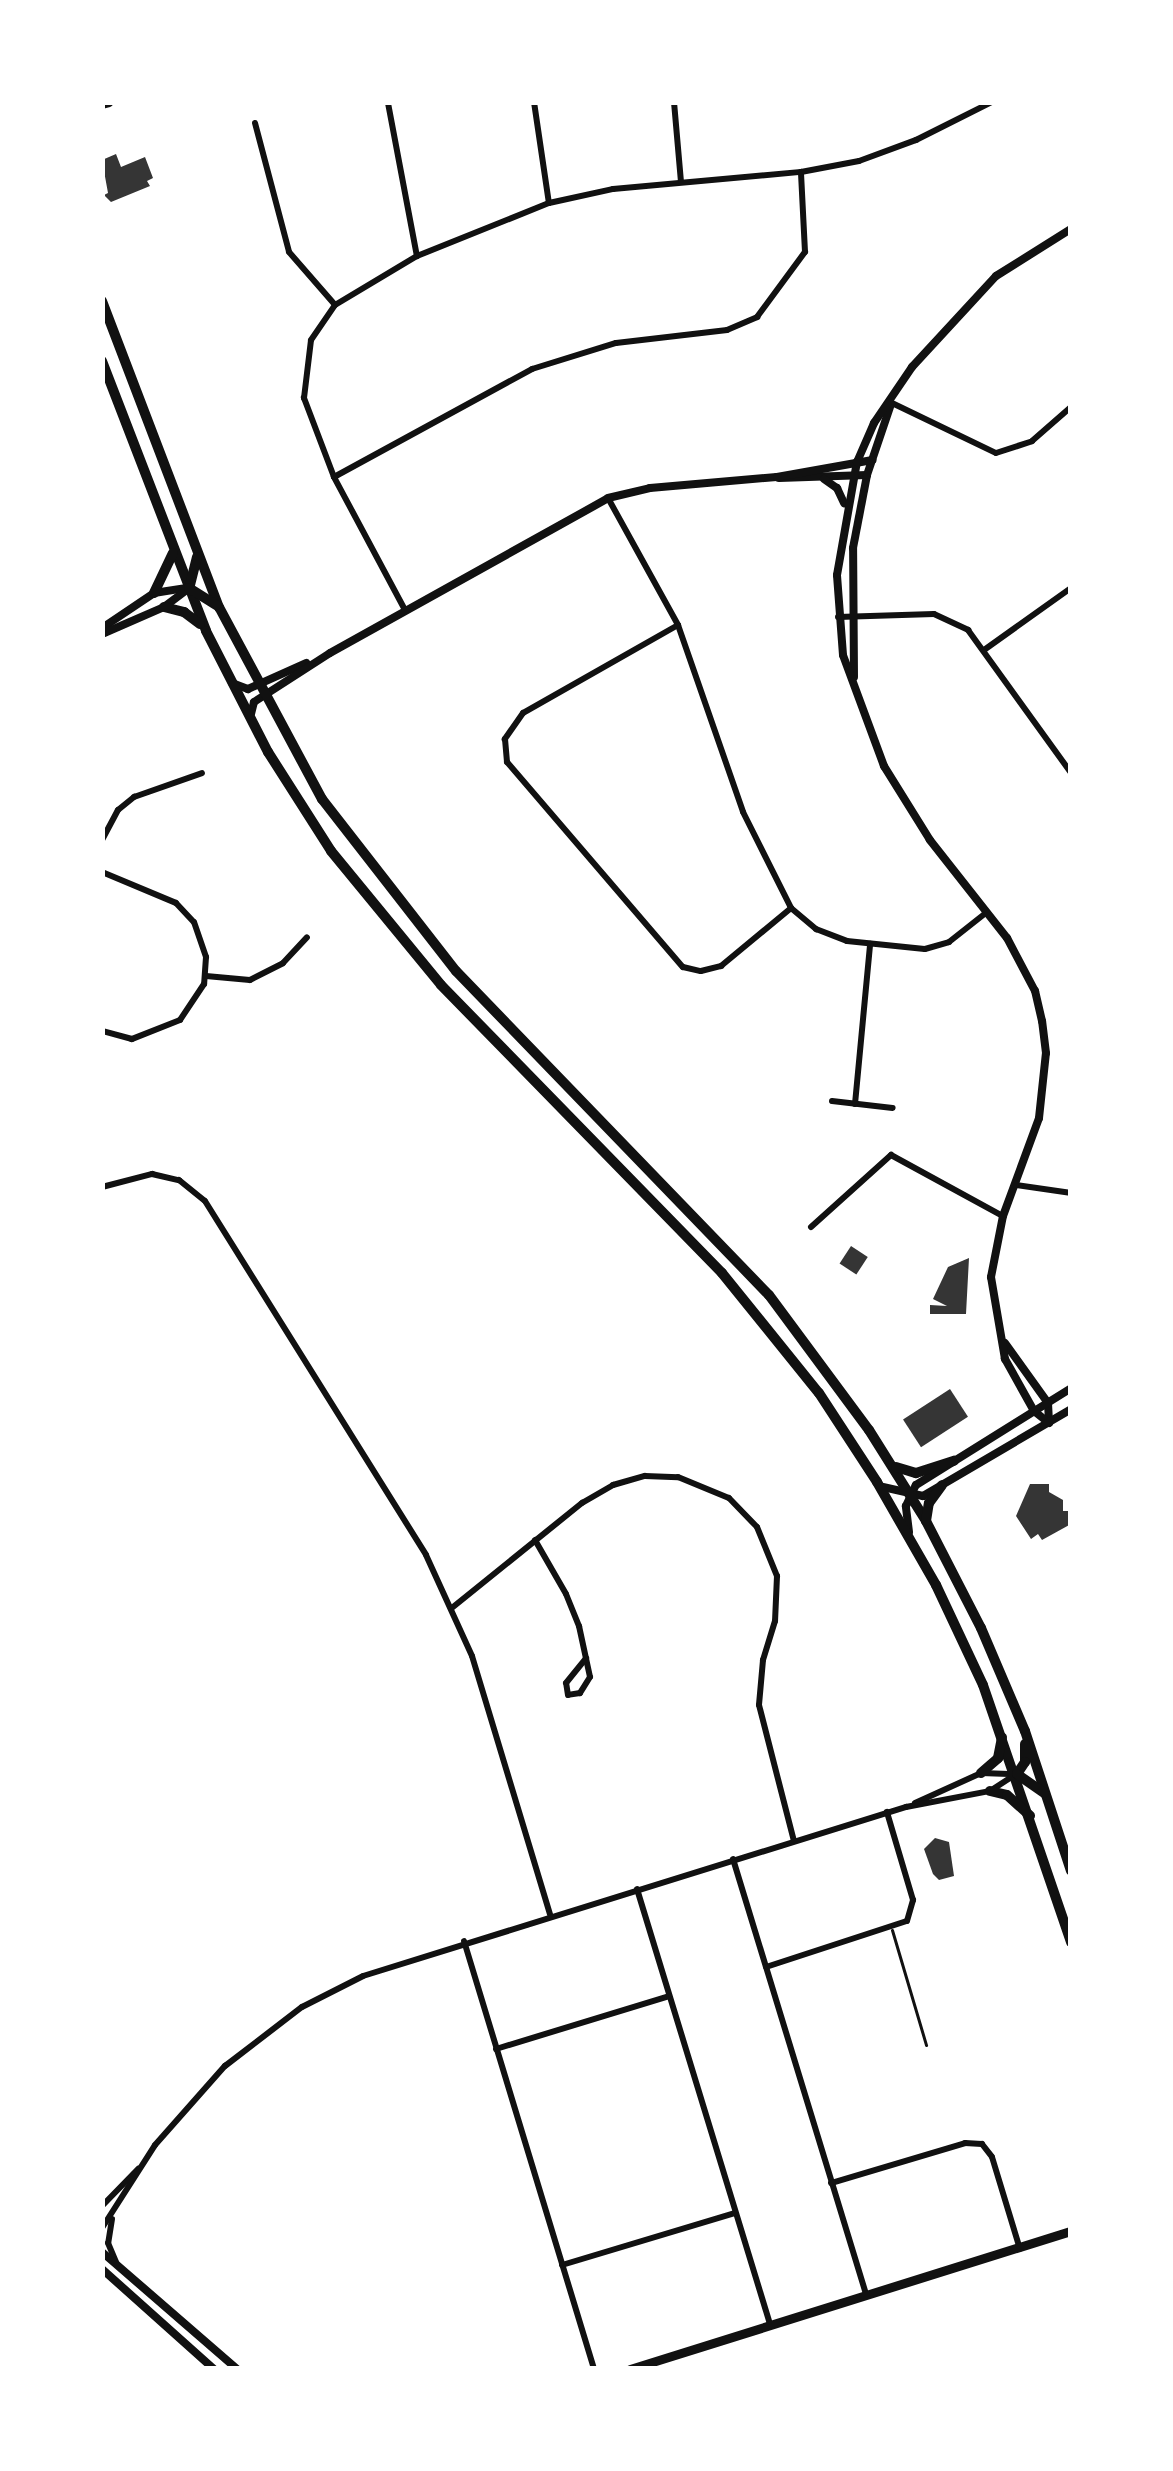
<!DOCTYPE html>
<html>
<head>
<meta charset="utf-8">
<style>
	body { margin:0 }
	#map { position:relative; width:1173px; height:2471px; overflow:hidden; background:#fff; font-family:Barlow,sans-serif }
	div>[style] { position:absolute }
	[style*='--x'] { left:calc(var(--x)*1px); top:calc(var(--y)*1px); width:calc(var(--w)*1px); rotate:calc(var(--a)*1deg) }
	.building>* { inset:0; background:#353535; transform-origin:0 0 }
	.service>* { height:3px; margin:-1.5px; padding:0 1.5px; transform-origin:1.5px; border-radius:1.5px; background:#111 }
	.minor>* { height:6px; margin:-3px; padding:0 3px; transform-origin:3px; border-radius:3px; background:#111 }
	.tertiary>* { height:8px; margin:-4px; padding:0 4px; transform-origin:4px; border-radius:4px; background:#111 }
	.secondary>* { height:9px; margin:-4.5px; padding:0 4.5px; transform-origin:4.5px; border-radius:4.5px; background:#111 }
	.primary>* { height:10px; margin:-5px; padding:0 5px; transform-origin:5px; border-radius:5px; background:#111 }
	span { translate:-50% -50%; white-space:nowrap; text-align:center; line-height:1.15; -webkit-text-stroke:10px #fff; paint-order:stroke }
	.frame { position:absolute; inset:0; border:105px solid #fff; pointer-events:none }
</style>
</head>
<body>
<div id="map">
	<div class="building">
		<div style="clip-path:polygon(116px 154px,121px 167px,145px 157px,153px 178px,147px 181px,150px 186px,111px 202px,104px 195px,108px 193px,102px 160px)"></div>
		<div style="left:851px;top:1246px;width:20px;height:21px;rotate:33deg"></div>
		<div style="clip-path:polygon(969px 1258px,966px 1314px,930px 1314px,930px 1305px,947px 1306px,933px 1299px,948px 1267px)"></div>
		<div style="left:950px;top:1389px;width:33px;height:56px;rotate:57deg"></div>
		<div style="clip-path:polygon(1030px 1484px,1049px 1484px,1049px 1492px,1063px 1500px,1063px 1511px,1071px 1511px,1071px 1524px,1042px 1540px,1038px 1534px,1031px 1539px,1016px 1516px)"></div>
		<div style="clip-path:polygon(935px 1838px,949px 1842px,954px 1876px,939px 1880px,933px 1874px,924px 1849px)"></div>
	</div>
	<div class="service">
		<div style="--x:892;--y:1930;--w:120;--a:73.5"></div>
	</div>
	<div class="minor">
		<div style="--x:534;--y:102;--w:102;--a:81.6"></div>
		<div style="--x:674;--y:102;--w:80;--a:85"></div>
		<div style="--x:388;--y:103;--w:156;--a:79.3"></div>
		<div style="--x:255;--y:123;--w:133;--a:75.2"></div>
		<div style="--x:289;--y:252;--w:70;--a:49"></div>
		<div style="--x:892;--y:403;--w:115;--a:25.7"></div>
		<div style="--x:996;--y:453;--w:38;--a:-18"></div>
		<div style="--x:1032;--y:441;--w:52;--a:-41.1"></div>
		<div style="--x:334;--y:477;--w:226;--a:-28.6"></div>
		<div style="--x:532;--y:369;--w:88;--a:-17.2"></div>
		<div style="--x:616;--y:343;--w:112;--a:-6.7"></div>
		<div style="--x:727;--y:330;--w:33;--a:-23"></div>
		<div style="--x:757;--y:317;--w:81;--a:-53.6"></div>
		<div style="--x:805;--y:252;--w:80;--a:-92.9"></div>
		<div style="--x:608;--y:498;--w:145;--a:61.1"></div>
		<div style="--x:678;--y:625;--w:198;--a:70.8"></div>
		<div style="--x:743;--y:812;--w:107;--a:63.4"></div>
		<div style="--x:791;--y:908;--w:33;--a:40"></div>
		<div style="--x:816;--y:929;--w:33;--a:21"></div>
		<div style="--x:847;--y:941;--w:78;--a:5.9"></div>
		<div style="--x:925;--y:949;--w:25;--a:-16"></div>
		<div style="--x:949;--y:942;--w:48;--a:-38.3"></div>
		<div style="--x:405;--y:610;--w:151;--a:-118.1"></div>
		<div style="--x:334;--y:477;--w:85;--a:-110.8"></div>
		<div style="--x:304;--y:398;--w:58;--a:-83.1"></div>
		<div style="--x:311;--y:340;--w:42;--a:-55.6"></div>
		<div style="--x:335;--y:305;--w:96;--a:-30.9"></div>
		<div style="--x:417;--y:256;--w:142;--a:-21.9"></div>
		<div style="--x:549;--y:203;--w:66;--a:-12.3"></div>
		<div style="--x:613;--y:189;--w:189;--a:-5.2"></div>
		<div style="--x:801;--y:172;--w:59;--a:-10.7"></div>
		<div style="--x:859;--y:161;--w:61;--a:-20.2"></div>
		<div style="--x:916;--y:140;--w:85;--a:-26.6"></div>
		<div style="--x:838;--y:617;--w:96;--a:-1.8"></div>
		<div style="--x:934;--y:614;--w:38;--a:25"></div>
		<div style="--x:968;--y:630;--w:176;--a:54.2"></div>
		<div style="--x:678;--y:625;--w:178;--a:150.4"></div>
		<div style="--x:523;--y:713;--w:32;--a:125"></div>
		<div style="--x:505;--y:739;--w:23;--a:85"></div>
		<div style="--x:507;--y:762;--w:270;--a:49.4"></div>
		<div style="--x:683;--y:967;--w:18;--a:13"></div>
		<div style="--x:701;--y:971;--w:21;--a:-14"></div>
		<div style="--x:721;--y:966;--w:91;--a:-39.6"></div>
		<div style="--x:984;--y:650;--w:107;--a:-35.5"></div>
		<div style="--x:102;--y:840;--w:34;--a:-62"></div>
		<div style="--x:118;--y:810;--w:21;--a:-39"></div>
		<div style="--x:134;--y:797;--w:72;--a:-19.4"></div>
		<div style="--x:102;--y:872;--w:80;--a:22.7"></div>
		<div style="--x:176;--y:903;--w:26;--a:47"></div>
		<div style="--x:194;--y:922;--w:37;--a:71"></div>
		<div style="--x:206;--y:957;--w:27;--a:94"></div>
		<div style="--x:204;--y:984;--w:43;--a:123.7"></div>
		<div style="--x:180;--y:1020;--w:52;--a:158.4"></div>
		<div style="--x:132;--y:1039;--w:31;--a:-165"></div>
		<div style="--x:206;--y:976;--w:44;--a:5.2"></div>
		<div style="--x:250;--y:980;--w:37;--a:-27"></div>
		<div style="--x:283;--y:963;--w:35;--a:-47"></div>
		<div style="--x:832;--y:1101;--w:61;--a:6.5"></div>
		<div style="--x:855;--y:1104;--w:161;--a:-84.6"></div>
		<div style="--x:1016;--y:1185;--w:56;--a:8.3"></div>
		<div style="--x:102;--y:1187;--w:52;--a:-14.6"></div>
		<div style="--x:152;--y:1174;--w:28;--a:13"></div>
		<div style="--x:179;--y:1180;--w:33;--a:39"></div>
		<div style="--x:205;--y:1201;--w:417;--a:58"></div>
		<div style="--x:426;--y:1555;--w:111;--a:65.5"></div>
		<div style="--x:472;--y:1656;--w:270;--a:73.2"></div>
		<div style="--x:811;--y:1227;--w:108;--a:-42"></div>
		<div style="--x:891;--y:1155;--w:128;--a:28.6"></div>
		<div style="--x:535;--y:1540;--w:62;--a:60.1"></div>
		<div style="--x:566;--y:1594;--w:35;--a:68"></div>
		<div style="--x:579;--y:1626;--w:52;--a:77.8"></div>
		<div style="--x:590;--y:1677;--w:19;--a:122"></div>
		<div style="--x:580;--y:1693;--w:12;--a:171"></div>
		<div style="--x:568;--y:1695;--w:12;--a:-99"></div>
		<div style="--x:566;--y:1683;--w:32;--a:-51"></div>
		<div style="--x:453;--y:1607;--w:166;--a:-38.9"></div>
		<div style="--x:582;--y:1503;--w:36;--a:-30"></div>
		<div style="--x:613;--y:1485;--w:33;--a:-16"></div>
		<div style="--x:645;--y:1476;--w:33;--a:2"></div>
		<div style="--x:678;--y:1477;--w:55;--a:22.4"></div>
		<div style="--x:729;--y:1498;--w:40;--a:46"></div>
		<div style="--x:757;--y:1527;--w:53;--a:67.8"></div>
		<div style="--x:777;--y:1576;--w:45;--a:92.5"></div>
		<div style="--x:775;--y:1621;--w:41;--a:107.1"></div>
		<div style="--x:763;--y:1660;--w:45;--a:95.1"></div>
		<div style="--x:759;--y:1705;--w:140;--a:75.6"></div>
		<div style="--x:915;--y:1803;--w:72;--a:-24.4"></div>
		<div style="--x:981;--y:1773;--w:35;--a:2"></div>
		<div style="--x:733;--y:1859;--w:456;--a:73"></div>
		<div style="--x:637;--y:1889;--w:456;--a:73"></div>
		<div style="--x:464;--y:1941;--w:447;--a:73.1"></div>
		<div style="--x:766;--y:1967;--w:148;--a:-18.1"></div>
		<div style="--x:907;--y:1921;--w:22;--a:-74"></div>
		<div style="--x:913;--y:1900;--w:92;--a:-106.5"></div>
		<div style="--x:496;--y:2049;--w:181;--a:-17"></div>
		<div style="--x:831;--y:2183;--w:140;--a:-16.6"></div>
		<div style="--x:965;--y:2143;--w:17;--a:3"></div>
		<div style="--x:982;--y:2144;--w:16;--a:52"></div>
		<div style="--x:992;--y:2157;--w:96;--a:73.1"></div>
		<div style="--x:102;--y:2206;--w:52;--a:-45.8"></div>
		<div style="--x:112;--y:2219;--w:24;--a:99"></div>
		<div style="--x:108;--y:2243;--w:21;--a:67"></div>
		<div style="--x:102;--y:2228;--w:98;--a:-57.4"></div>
		<div style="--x:155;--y:2145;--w:106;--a:-48.5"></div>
		<div style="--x:225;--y:2066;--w:97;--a:-37.5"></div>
		<div style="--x:302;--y:2007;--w:68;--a:-26.9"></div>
		<div style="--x:363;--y:1976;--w:569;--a:-17.29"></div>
		<div style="--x:906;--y:1807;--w:86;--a:-10.8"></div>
		<div style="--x:990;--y:1791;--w:27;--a:-33"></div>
		<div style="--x:562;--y:2265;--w:181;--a:-16.7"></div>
	</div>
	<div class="tertiary">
		<div style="--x:779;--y:478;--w:88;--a:-2"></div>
		<div style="--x:824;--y:479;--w:16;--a:35"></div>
		<div style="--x:837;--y:488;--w:17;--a:65"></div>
		<div style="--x:102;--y:628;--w:63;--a:-33.9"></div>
		<div style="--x:154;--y:593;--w:33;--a:-9"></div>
		<div style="--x:102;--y:634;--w:68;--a:-23.5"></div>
		<div style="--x:164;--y:607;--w:31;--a:-37"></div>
		<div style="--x:854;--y:677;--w:129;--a:-90.4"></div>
		<div style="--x:853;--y:548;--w:74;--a:-79.1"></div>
		<div style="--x:867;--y:475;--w:75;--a:-71.3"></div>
		<div style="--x:232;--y:683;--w:17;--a:21"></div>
		<div style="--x:248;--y:689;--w:64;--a:-24.1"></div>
		<div style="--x:251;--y:714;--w:12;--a:-76"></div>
		<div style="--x:254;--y:702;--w:90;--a:-32.8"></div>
		<div style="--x:330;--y:653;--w:318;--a:-29.1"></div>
		<div style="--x:608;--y:498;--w:43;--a:-13.4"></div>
		<div style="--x:650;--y:488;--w:127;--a:-5"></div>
		<div style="--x:777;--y:477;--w:97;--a:-10.1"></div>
		<div style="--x:1005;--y:1343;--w:74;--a:54.4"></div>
		<div style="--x:1048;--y:1403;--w:20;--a:87"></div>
		<div style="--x:1049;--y:1423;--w:19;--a:-141"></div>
		<div style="--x:1034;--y:1411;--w:60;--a:-119.1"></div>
		<div style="--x:1005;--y:1359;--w:83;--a:-99.7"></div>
		<div style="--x:991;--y:1277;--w:62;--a:-78.9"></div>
		<div style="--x:1003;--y:1216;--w:104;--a:-69.8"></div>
		<div style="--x:1039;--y:1118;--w:65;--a:-83.9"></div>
		<div style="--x:1046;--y:1053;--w:32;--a:-97"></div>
		<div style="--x:1042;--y:1021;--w:31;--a:-103"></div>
		<div style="--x:1035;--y:991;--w:60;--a:-117.8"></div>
		<div style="--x:1007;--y:938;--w:125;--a:-128.2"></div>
		<div style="--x:930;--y:840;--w:87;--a:-121.9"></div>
		<div style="--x:884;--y:766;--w:118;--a:-110.3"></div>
		<div style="--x:843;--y:655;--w:80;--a:-94.3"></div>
		<div style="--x:837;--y:575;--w:115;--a:-80"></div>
		<div style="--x:857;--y:462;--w:43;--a:-66.4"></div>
		<div style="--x:874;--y:423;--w:68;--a:-55.8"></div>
		<div style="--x:912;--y:367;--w:124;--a:-47.3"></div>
		<div style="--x:996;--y:276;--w:89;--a:-32.1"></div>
		<div style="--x:883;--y:1487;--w:41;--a:12.7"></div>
		<div style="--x:923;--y:1496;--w:172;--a:-30.4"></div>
		<div style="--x:909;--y:1532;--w:26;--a:-97"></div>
		<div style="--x:906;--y:1506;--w:23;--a:-65"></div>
		<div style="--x:916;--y:1485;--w:183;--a:-32"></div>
		<div style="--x:102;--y:2252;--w:179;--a:40.9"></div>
		<div style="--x:102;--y:2269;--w:150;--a:41.8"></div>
	</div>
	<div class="secondary">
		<div style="--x:630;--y:2369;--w:462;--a:-17.4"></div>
	</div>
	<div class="primary">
		<div style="--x:102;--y:104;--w:7;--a:-16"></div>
		<div style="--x:102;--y:301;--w:328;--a:69.1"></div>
		<div style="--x:219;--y:607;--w:218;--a:61.8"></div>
		<div style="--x:322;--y:799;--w:218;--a:52.1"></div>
		<div style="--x:456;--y:971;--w:450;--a:46"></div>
		<div style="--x:769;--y:1295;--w:168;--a:53.5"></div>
		<div style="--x:869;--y:1430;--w:107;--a:57.9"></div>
		<div style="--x:926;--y:1521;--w:120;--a:62.8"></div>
		<div style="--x:981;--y:1628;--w:112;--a:66.9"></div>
		<div style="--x:1025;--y:1731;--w:147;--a:71.8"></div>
		<div style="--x:102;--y:361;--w:289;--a:68.9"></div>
		<div style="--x:206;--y:631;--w:136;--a:62.9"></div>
		<div style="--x:268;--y:752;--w:117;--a:57.5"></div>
		<div style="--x:331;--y:851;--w:173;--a:50.6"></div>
		<div style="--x:441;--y:985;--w:402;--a:45.7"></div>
		<div style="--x:722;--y:1273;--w:154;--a:51.1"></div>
		<div style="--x:819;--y:1393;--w:106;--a:56.9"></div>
		<div style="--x:877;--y:1482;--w:119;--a:60.2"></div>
		<div style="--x:936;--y:1585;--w:110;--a:64.8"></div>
		<div style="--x:983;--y:1685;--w:272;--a:71.1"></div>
		<div style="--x:197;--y:557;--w:32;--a:104"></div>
		<div style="--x:189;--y:588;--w:32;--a:32"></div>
		<div style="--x:154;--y:593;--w:44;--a:-64.6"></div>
		<div style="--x:164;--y:607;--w:21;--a:14"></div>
		<div style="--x:184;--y:612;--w:20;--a:37"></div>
		<div style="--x:896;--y:1467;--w:21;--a:17"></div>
		<div style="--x:916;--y:1473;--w:40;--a:-18"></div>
		<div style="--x:926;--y:1521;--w:18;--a:-81"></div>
		<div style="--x:929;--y:1503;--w:22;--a:-54"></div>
		<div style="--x:1025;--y:1744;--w:18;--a:90"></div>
		<div style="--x:1025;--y:1762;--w:14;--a:124"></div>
		<div style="--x:1017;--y:1774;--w:33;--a:35"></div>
		<div style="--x:981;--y:1773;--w:23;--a:-41"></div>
		<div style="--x:998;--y:1758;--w:21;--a:-79"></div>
		<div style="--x:990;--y:1791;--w:17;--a:13"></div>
		<div style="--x:1007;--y:1795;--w:31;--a:42"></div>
	</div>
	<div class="frame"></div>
</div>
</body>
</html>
